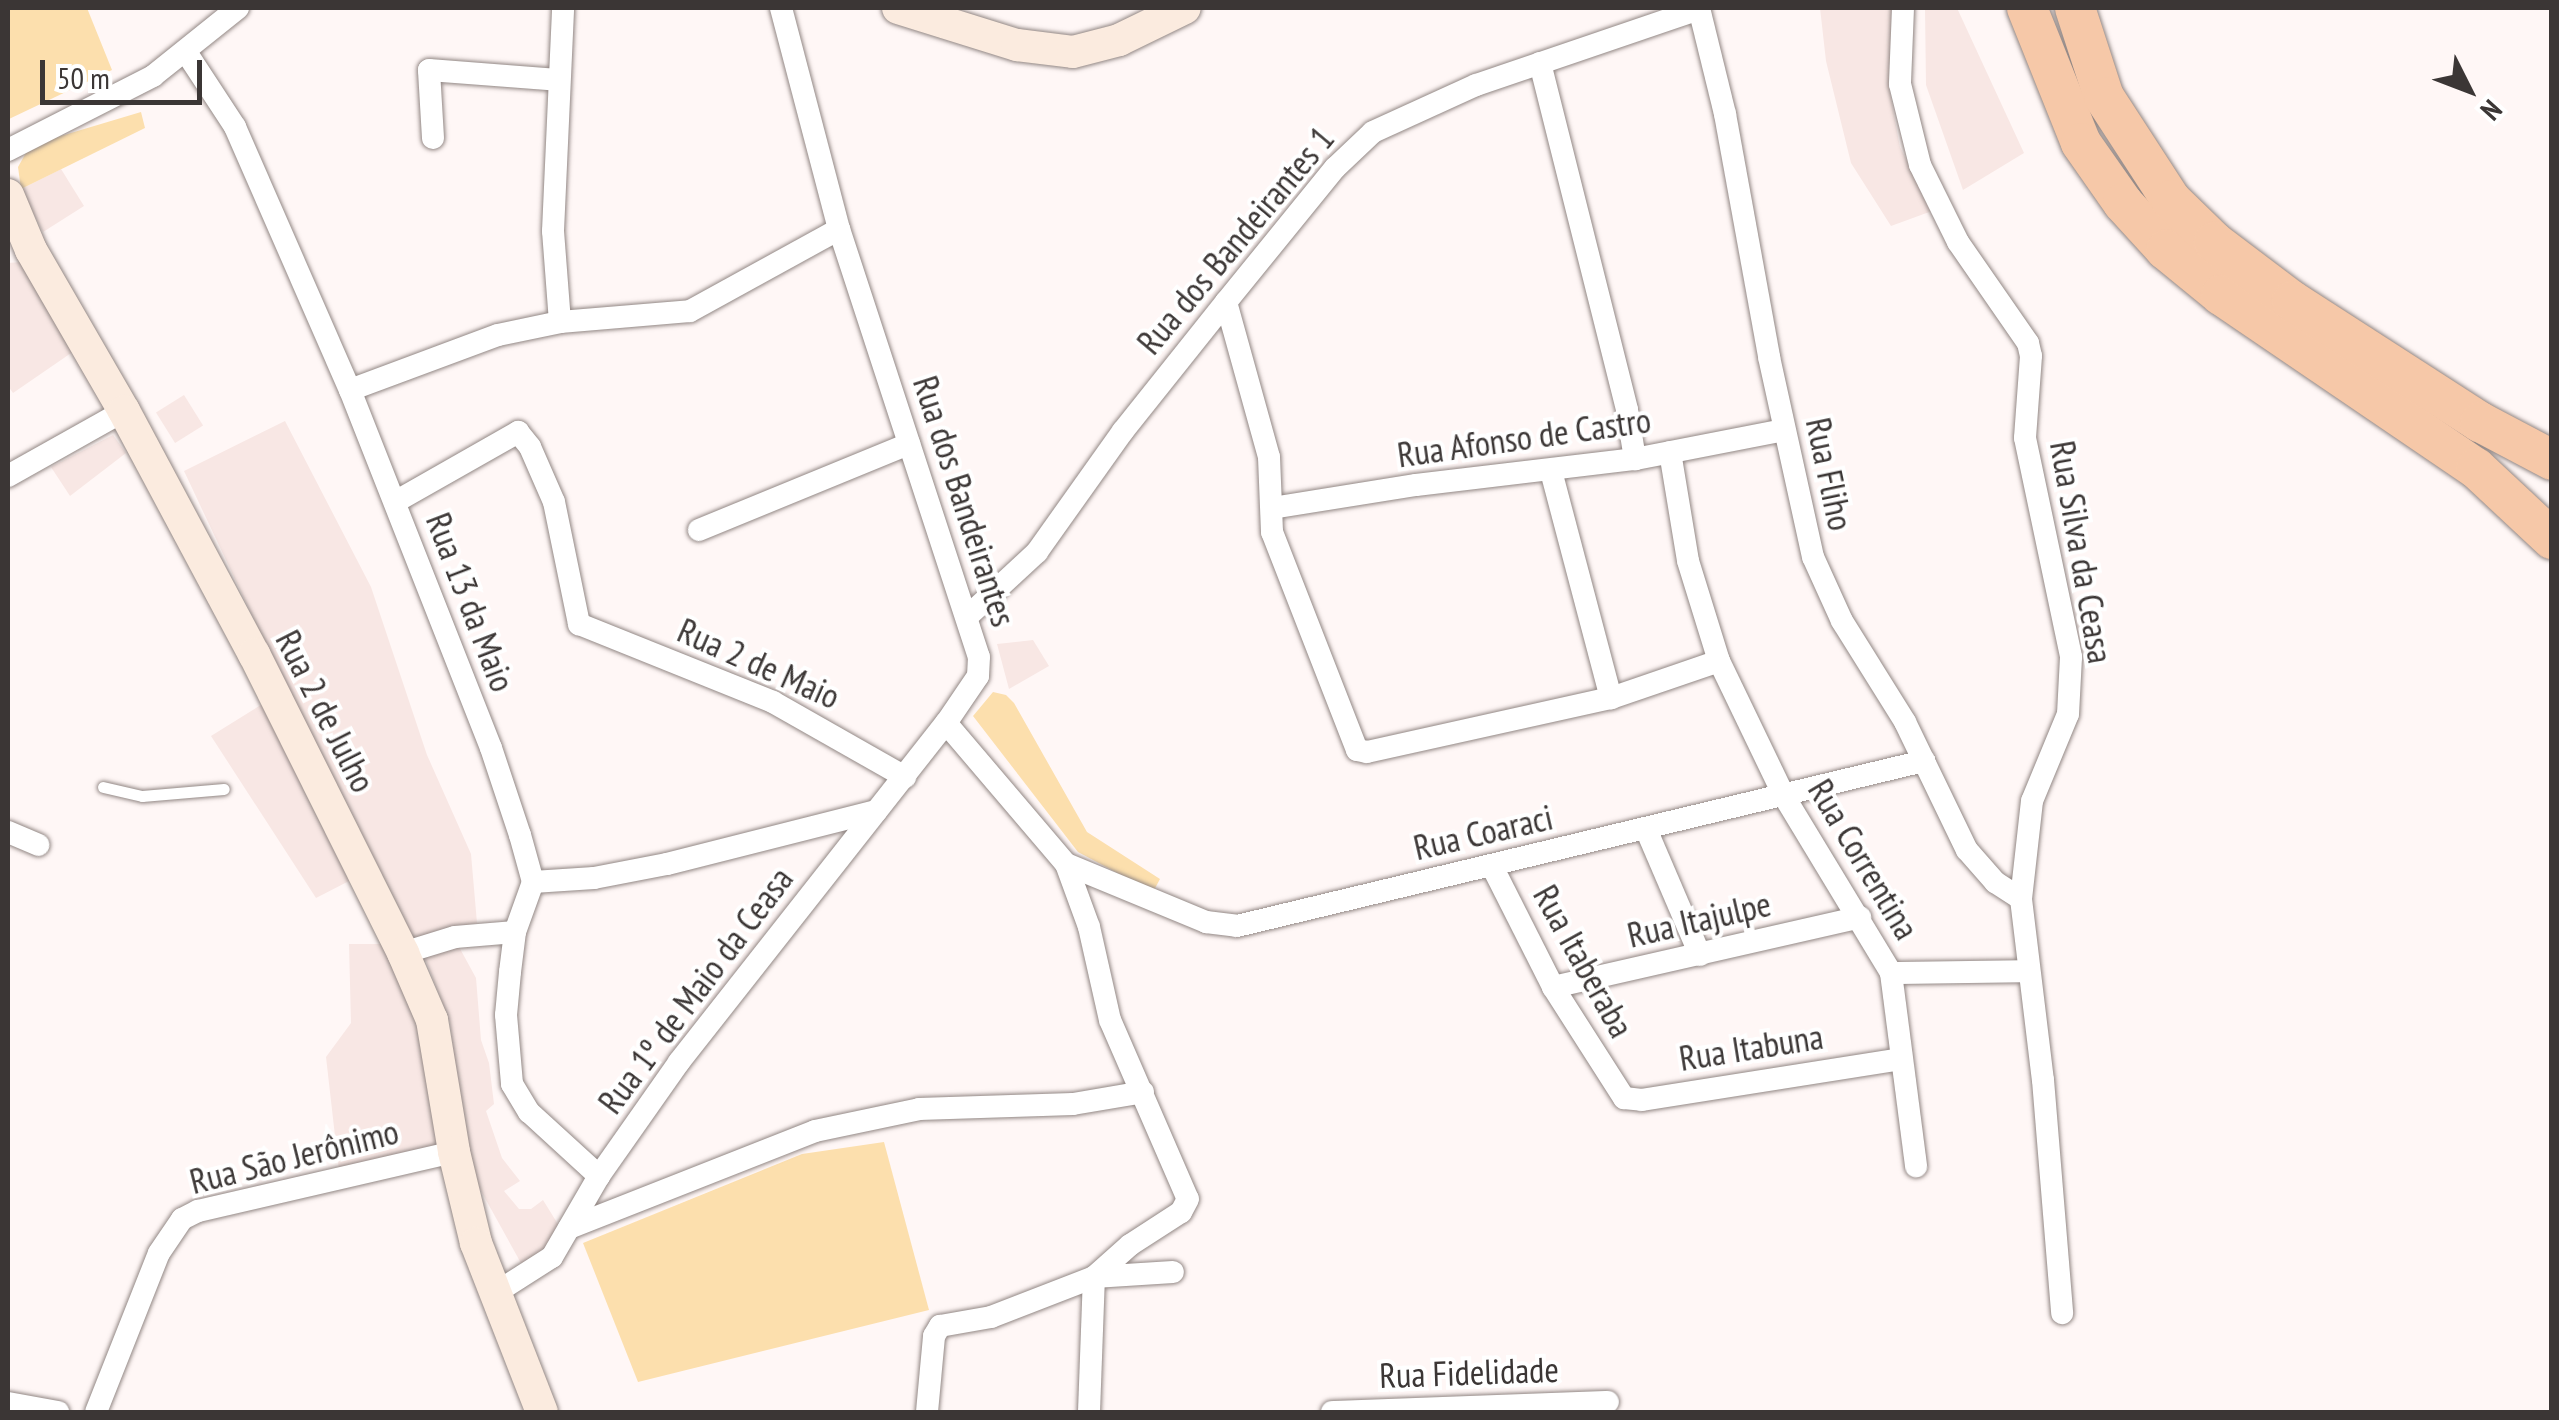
<!DOCTYPE html>
<html>
<head>
<meta charset="utf-8">
<style>
	body { margin:0 }
	#map { position:relative; width:2559px; height:1420px; overflow:hidden; background:#fff7f6; font-family:"PT Sans Narrow",sans-serif }
	div>[style] { position:absolute }
	[style*='--x'] { left:calc(var(--x)*1px); top:calc(var(--y)*1px); width:calc(var(--w)*1px); rotate:calc(var(--a)*1deg) }
	.built>* { inset:0; background:#f8e7e4; transform-origin:0 0 }
	.green>* { inset:0; background:#fcdfad }
	.roads { filter:drop-shadow(0 0 2px #928784) drop-shadow(0 0 2px #928784) }
	.service>* { height:11px; margin:-5.5px; padding:0 5.5px; transform-origin:5.5px; border-radius:5.5px; background:#fff }
	.minor>* { height:22px; margin:-11px; padding:0 11px; transform-origin:11px; border-radius:11px; background:#fff }
	.secondary>* { height:32px; margin:-16px; padding:0 16px; transform-origin:16px; border-radius:16px; background:#fbebdf }
	.trunk>* { height:40px; margin:-20px; padding:0 20px; transform-origin:20px; border-radius:20px; background:#f6c8a8 }
	span { translate:-50% -50%; white-space:nowrap; text-align:center; line-height:1.15; -webkit-text-stroke:8px #fff; paint-order:stroke }
	.street-label { font-size:35px; color:#3b3635 }
	.frame { position:absolute; inset:0; border:10px solid #3b3635; pointer-events:none }
	.north { position:absolute; left:2419px; top:40px; width:100px; height:100px; -webkit-text-stroke:8px #fff; paint-order:stroke; rotate:132deg; font-size:28px; font-weight:700; line-height:40px; text-align:center; color:#3b3635 }
	.north::after { content:''; display:block; margin:auto; width:35px; height:45px; background:#3b3635; clip-path:polygon(50% 0,100% 100%,50% 72%,0 100%) }
	.scale { position:absolute; left:40px; top:60px; width:162px; height:45px; box-sizing:border-box; border:5px solid #3b3635; border-top:0; padding-left:12px; font-size:30px; line-height:35px; white-space:nowrap; color:#3b3635; -webkit-text-stroke:8px #fff; paint-order:stroke }
</style>
</head>
<body>
<div id="map">
	<div class="built">
		<div style="clip-path:polygon(1820px 8px,1892px 8px,1889px 88px,1900px 147px,1932px 211px,1891px 226px,1851px 163px,1826px 61px)"></div>
		<div style="clip-path:polygon(1925px 8px,1957px 8px,2024px 153px,1963px 190px,1926px 85px)"></div>
		<div style="clip-path:polygon(61px 169px,84px 206px,43px 232px,21px 189px)"></div>
		<div style="clip-path:polygon(22px 262px,77px 349px,13px 393px,8px 386px,8px 263px)"></div>
		<div style="left:184px;top:395px;width:36px;height:33px;rotate:58deg"></div>
		<div style="clip-path:polygon(285px 421px,371px 587px,427px 755px,471px 854px,477px 923px,405px 940px,184px 471px)"></div>
		<div style="clip-path:polygon(113px 435px,126px 453px,70px 496px,51px 467px)"></div>
		<div style="clip-path:polygon(1033px 640px,1049px 666px,1009px 689px,997px 644px)"></div>
		<div style="clip-path:polygon(264px 703px,353px 879px,316px 898px,211px 736px)"></div>
		<div style="clip-path:polygon(349px 944px,385px 944px,417px 1014px,441px 1147px,339px 1171px,326px 1057px,351px 1023px)"></div>
		<div style="clip-path:polygon(458px 945px,476px 978px,481px 1040px,489px 1063px,494px 1104px,486px 1111px,502px 1158px,520px 1181px,504px 1191px,519px 1209px,531px 1209px,543px 1200px,561px 1229px,545px 1256px,522px 1265px,476px 1182px,465px 1144px,450px 1023px,425px 958px)"></div>
	</div>
	<div class="green">
		<div style="clip-path:polygon(8px 8px,87px 8px,112px 70px,9px 119px)"></div>
		<div style="clip-path:polygon(141px 112px,145px 128px,21px 189px,18px 167px,27px 151px,44px 141px)"></div>
		<div style="clip-path:polygon(993px 692px,1006px 695px,1014px 703px,1087px 832px,1160px 879px,1153px 892px,1078px 852px,973px 716px)"></div>
		<div style="clip-path:polygon(884px 1142px,929px 1310px,638px 1382px,583px 1243px,802px 1154px)"></div>
	</div>
	<div class="roads">
		<div class="service">
			<div style="--x:103;--y:787;--w:40;--a:13"></div>
			<div style="--x:142;--y:796;--w:82;--a:-4.9"></div>
		</div>
		<div class="minor">
			<div style="--x:781;--y:8;--w:228;--a:75.3"></div>
			<div style="--x:839;--y:229;--w:450;--a:71.9"></div>
			<div style="--x:979;--y:657;--w:19;--a:93"></div>
			<div style="--x:978;--y:676;--w:57;--a:124.2"></div>
			<div style="--x:946;--y:723;--w:185;--a:49.6"></div>
			<div style="--x:1066;--y:864;--w:67;--a:69.9"></div>
			<div style="--x:1089;--y:927;--w:95;--a:77.3"></div>
			<div style="--x:1110;--y:1020;--w:195;--a:66.5"></div>
			<div style="--x:1188;--y:1199;--w:15;--a:118"></div>
			<div style="--x:1181;--y:1212;--w:61;--a:147.1"></div>
			<div style="--x:1130;--y:1245;--w:48;--a:138.4"></div>
			<div style="--x:1699;--y:8;--w:109;--a:76.2"></div>
			<div style="--x:1725;--y:114;--w:247;--a:79.7"></div>
			<div style="--x:1769;--y:357;--w:205;--a:77.6"></div>
			<div style="--x:1813;--y:557;--w:70;--a:65.6"></div>
			<div style="--x:1842;--y:621;--w:119;--a:58"></div>
			<div style="--x:1905;--y:722;--w:142;--a:64.2"></div>
			<div style="--x:1967;--y:850;--w:43;--a:48.8"></div>
			<div style="--x:1995;--y:882;--w:31;--a:33"></div>
			<div style="--x:1903;--y:8;--w:76;--a:92.3"></div>
			<div style="--x:1900;--y:84;--w:83;--a:76.1"></div>
			<div style="--x:1920;--y:165;--w:86;--a:63.7"></div>
			<div style="--x:1958;--y:242;--w:123;--a:55.3"></div>
			<div style="--x:2028;--y:343;--w:13;--a:77"></div>
			<div style="--x:2031;--y:356;--w:82;--a:94.2"></div>
			<div style="--x:2025;--y:438;--w:224;--a:78.1"></div>
			<div style="--x:2071;--y:657;--w:57;--a:93"></div>
			<div style="--x:2068;--y:714;--w:94;--a:112.5"></div>
			<div style="--x:2032;--y:801;--w:99;--a:96.4"></div>
			<div style="--x:2021;--y:899;--w:182;--a:83.1"></div>
			<div style="--x:2043;--y:1080;--w:234;--a:85.3"></div>
			<div style="--x:186;--y:52;--w:90;--a:56.8"></div>
			<div style="--x:235;--y:127;--w:287;--a:66.4"></div>
			<div style="--x:350;--y:390;--w:385;--a:68.5"></div>
			<div style="--x:491;--y:748;--w:92;--a:71.6"></div>
			<div style="--x:520;--y:835;--w:49;--a:74.5"></div>
			<div style="--x:533;--y:882;--w:53;--a:109.8"></div>
			<div style="--x:515;--y:932;--w:40;--a:97.1"></div>
			<div style="--x:510;--y:972;--w:43;--a:95.3"></div>
			<div style="--x:506;--y:1015;--w:69;--a:85"></div>
			<div style="--x:512;--y:1084;--w:33;--a:59"></div>
			<div style="--x:529;--y:1112;--w:95;--a:42.4"></div>
			<div style="--x:1540;--y:63;--w:358;--a:75.9"></div>
			<div style="--x:1627;--y:410;--w:50;--a:80.7"></div>
			<div style="--x:433;--y:138;--w:68;--a:-93.4"></div>
			<div style="--x:429;--y:70;--w:129;--a:4.4"></div>
			<div style="--x:8;--y:150;--w:163;--a:-27"></div>
			<div style="--x:153;--y:76;--w:109;--a:-38.7"></div>
			<div style="--x:1226;--y:302;--w:161;--a:74.5"></div>
			<div style="--x:1269;--y:457;--w:75;--a:87.7"></div>
			<div style="--x:1272;--y:532;--w:234;--a:68.7"></div>
			<div style="--x:1357;--y:750;--w:10;--a:11"></div>
			<div style="--x:1367;--y:752;--w:250;--a:-12.5"></div>
			<div style="--x:1611;--y:698;--w:114;--a:-18.9"></div>
			<div style="--x:560;--y:322;--w:91;--a:-94.4"></div>
			<div style="--x:553;--y:231;--w:223;--a:-87.4"></div>
			<div style="--x:350;--y:390;--w:158;--a:-20.4"></div>
			<div style="--x:498;--y:335;--w:63;--a:-11.8"></div>
			<div style="--x:560;--y:322;--w:130;--a:-4.8"></div>
			<div style="--x:690;--y:311;--w:170;--a:-28.8"></div>
			<div style="--x:1670;--y:452;--w:110;--a:80.6"></div>
			<div style="--x:1688;--y:561;--w:105;--a:72.8"></div>
			<div style="--x:1719;--y:661;--w:150;--a:64.3"></div>
			<div style="--x:1784;--y:796;--w:207;--a:58.8"></div>
			<div style="--x:1891;--y:973;--w:195;--a:82.6"></div>
			<div style="--x:1551;--y:471;--w:235;--a:75.2"></div>
			<div style="--x:8;--y:476;--w:133;--a:-29.3"></div>
			<div style="--x:395;--y:502;--w:142;--a:-29.6"></div>
			<div style="--x:518;--y:432;--w:19;--a:51"></div>
			<div style="--x:530;--y:447;--w:60;--a:66.4"></div>
			<div style="--x:554;--y:502;--w:125;--a:78.4"></div>
			<div style="--x:579;--y:624;--w:209;--a:21.9"></div>
			<div style="--x:773;--y:702;--w:152;--a:29.6"></div>
			<div style="--x:1272;--y:508;--w:146;--a:-9.1"></div>
			<div style="--x:1416;--y:485;--w:221;--a:-6.8"></div>
			<div style="--x:1635;--y:459;--w:152;--a:-11"></div>
			<div style="--x:699;--y:530;--w:227;--a:-22.3"></div>
			<div style="--x:969;--y:615;--w:93;--a:-42.8"></div>
			<div style="--x:1037;--y:552;--w:148;--a:-54.6"></div>
			<div style="--x:1123;--y:431;--w:165;--a:-51.4"></div>
			<div style="--x:1226;--y:302;--w:173;--a:-50.9"></div>
			<div style="--x:1335;--y:168;--w:52;--a:-43.5"></div>
			<div style="--x:1373;--y:132;--w:113;--a:-24.5"></div>
			<div style="--x:1476;--y:85;--w:236;--a:-18.8"></div>
			<div style="--x:1646;--y:829;--w:137;--a:66.8"></div>
			<div style="--x:8;--y:832;--w:33;--a:23"></div>
			<div style="--x:1066;--y:864;--w:152;--a:22.5"></div>
			<div style="--x:1206;--y:922;--w:31;--a:7"></div>
			<div style="--x:1237;--y:926;--w:707;--a:-13.51"></div>
			<div style="--x:1492;--y:866;--w:136;--a:63.2"></div>
			<div style="--x:1553;--y:987;--w:132;--a:57.4"></div>
			<div style="--x:1624;--y:1098;--w:18;--a:6"></div>
			<div style="--x:1642;--y:1100;--w:262;--a:-9"></div>
			<div style="--x:533;--y:882;--w:61;--a:-3.8"></div>
			<div style="--x:594;--y:878;--w:74;--a:-10.9"></div>
			<div style="--x:667;--y:864;--w:216;--a:-14.2"></div>
			<div style="--x:403;--y:953;--w:54;--a:-17.1"></div>
			<div style="--x:455;--y:937;--w:60;--a:-4.8"></div>
			<div style="--x:1891;--y:973;--w:138;--a:-0.8"></div>
			<div style="--x:1553;--y:987;--w:315;--a:-12.8"></div>
			<div style="--x:569;--y:1228;--w:264;--a:-21.5"></div>
			<div style="--x:815;--y:1131;--w:106;--a:-11.9"></div>
			<div style="--x:919;--y:1109;--w:154;--a:-1.9"></div>
			<div style="--x:1073;--y:1104;--w:71;--a:-9.7"></div>
			<div style="--x:497;--y:1292;--w:65;--a:-32.5"></div>
			<div style="--x:552;--y:1257;--w:94;--a:-59.9"></div>
			<div style="--x:599;--y:1176;--w:139;--a:-54.9"></div>
			<div style="--x:679;--y:1062;--w:432;--a:-51.8"></div>
			<div style="--x:8;--y:1403;--w:51;--a:10.2"></div>
			<div style="--x:96;--y:1412;--w:171;--a:-68.4"></div>
			<div style="--x:159;--y:1253;--w:41;--a:-55.9"></div>
			<div style="--x:182;--y:1219;--w:18;--a:-27"></div>
			<div style="--x:198;--y:1211;--w:263;--a:-13"></div>
			<div style="--x:927;--y:1412;--w:76;--a:-84.7"></div>
			<div style="--x:934;--y:1336;--w:12;--a:-59"></div>
			<div style="--x:940;--y:1326;--w:52;--a:-10"></div>
			<div style="--x:991;--y:1317;--w:110;--a:-21.2"></div>
			<div style="--x:1094;--y:1277;--w:79;--a:-3.6"></div>
			<div style="--x:1089;--y:1412;--w:135;--a:-87.9"></div>
			<div style="--x:1332;--y:1412;--w:276;--a:-2.1"></div>
		</div>
		<div class="secondary">
			<div style="--x:898;--y:8;--w:125;--a:17.3"></div>
			<div style="--x:1017;--y:45;--w:56;--a:7.1"></div>
			<div style="--x:1073;--y:52;--w:48;--a:-14.6"></div>
			<div style="--x:1119;--y:40;--w:73;--a:-25.9"></div>
			<div style="--x:8;--y:195;--w:60;--a:67.3"></div>
			<div style="--x:31;--y:250;--w:186;--a:60"></div>
			<div style="--x:124;--y:411;--w:276;--a:61.9"></div>
			<div style="--x:254;--y:654;--w:334;--a:63.5"></div>
			<div style="--x:403;--y:953;--w:73;--a:66.6"></div>
			<div style="--x:432;--y:1020;--w:134;--a:80.5"></div>
			<div style="--x:454;--y:1152;--w:94;--a:76.4"></div>
			<div style="--x:476;--y:1243;--w:181;--a:68.7"></div>
		</div>
		<div class="trunk">
			<div style="--x:2027;--y:8;--w:145;--a:68.2"></div>
			<div style="--x:2081;--y:143;--w:73;--a:55"></div>
			<div style="--x:2123;--y:203;--w:64;--a:47.5"></div>
			<div style="--x:2166;--y:250;--w:71;--a:39.3"></div>
			<div style="--x:2221;--y:295;--w:308;--a:34.2"></div>
			<div style="--x:2476;--y:468;--w:104;--a:43.1"></div>
			<div style="--x:2075;--y:8;--w:94;--a:72"></div>
			<div style="--x:2104;--y:97;--w:123;--a:57"></div>
			<div style="--x:2171;--y:200;--w:60;--a:44.3"></div>
			<div style="--x:2214;--y:242;--w:98;--a:37.1"></div>
			<div style="--x:2292;--y:301;--w:224;--a:32.8"></div>
			<div style="--x:2480;--y:422;--w:81;--a:27.8"></div>
		</div>
	</div>
	<div class="street-label">
		<span style="left:1235px;top:240px;rotate:-50deg">Rua dos Bandeirantes 1</span>
		<span style="left:1524px;top:437px;rotate:-8deg">Rua Afonso de Castro</span>
		<span style="left:1830px;top:474px;rotate:78deg">Rua Fliho</span>
		<span style="left:965px;top:501px;rotate:72deg">Rua dos Bandeirantes</span>
		<span style="left:2082px;top:552px;rotate:80deg">Rua Silva da Ceasa</span>
		<span style="left:471px;top:602px;rotate:69deg">Rua 13 da Maio</span>
		<span style="left:759px;top:663px;rotate:24deg">Rua 2 de Maio</span>
		<span style="left:326px;top:711px;rotate:63deg">Rua 2 de Julho</span>
		<span style="left:1483px;top:832px;rotate:-13deg">Rua Coaraci</span>
		<span style="left:1864px;top:859px;rotate:59deg">Rua Correntina</span>
		<span style="left:1699px;top:919px;rotate:-13deg">Rua Itajulpe</span>
		<span style="left:1584px;top:961px;rotate:61deg">Rua Itaberaba</span>
		<span style="left:695px;top:990px;rotate:-53deg">Rua 1º de Maio da Ceasa</span>
		<span style="left:1751px;top:1047px;rotate:-9deg">Rua Itabuna</span>
		<span style="left:294px;top:1156px;rotate:-14deg">Rua São Jerônimo</span>
		<span style="left:1469px;top:1372px;rotate:-2deg">Rua Fidelidade</span>
	</div>
	<div class="frame"></div>
	<div class="north">N</div>
	<div class="scale">50 m</div>
</div>
</body>
</html>
